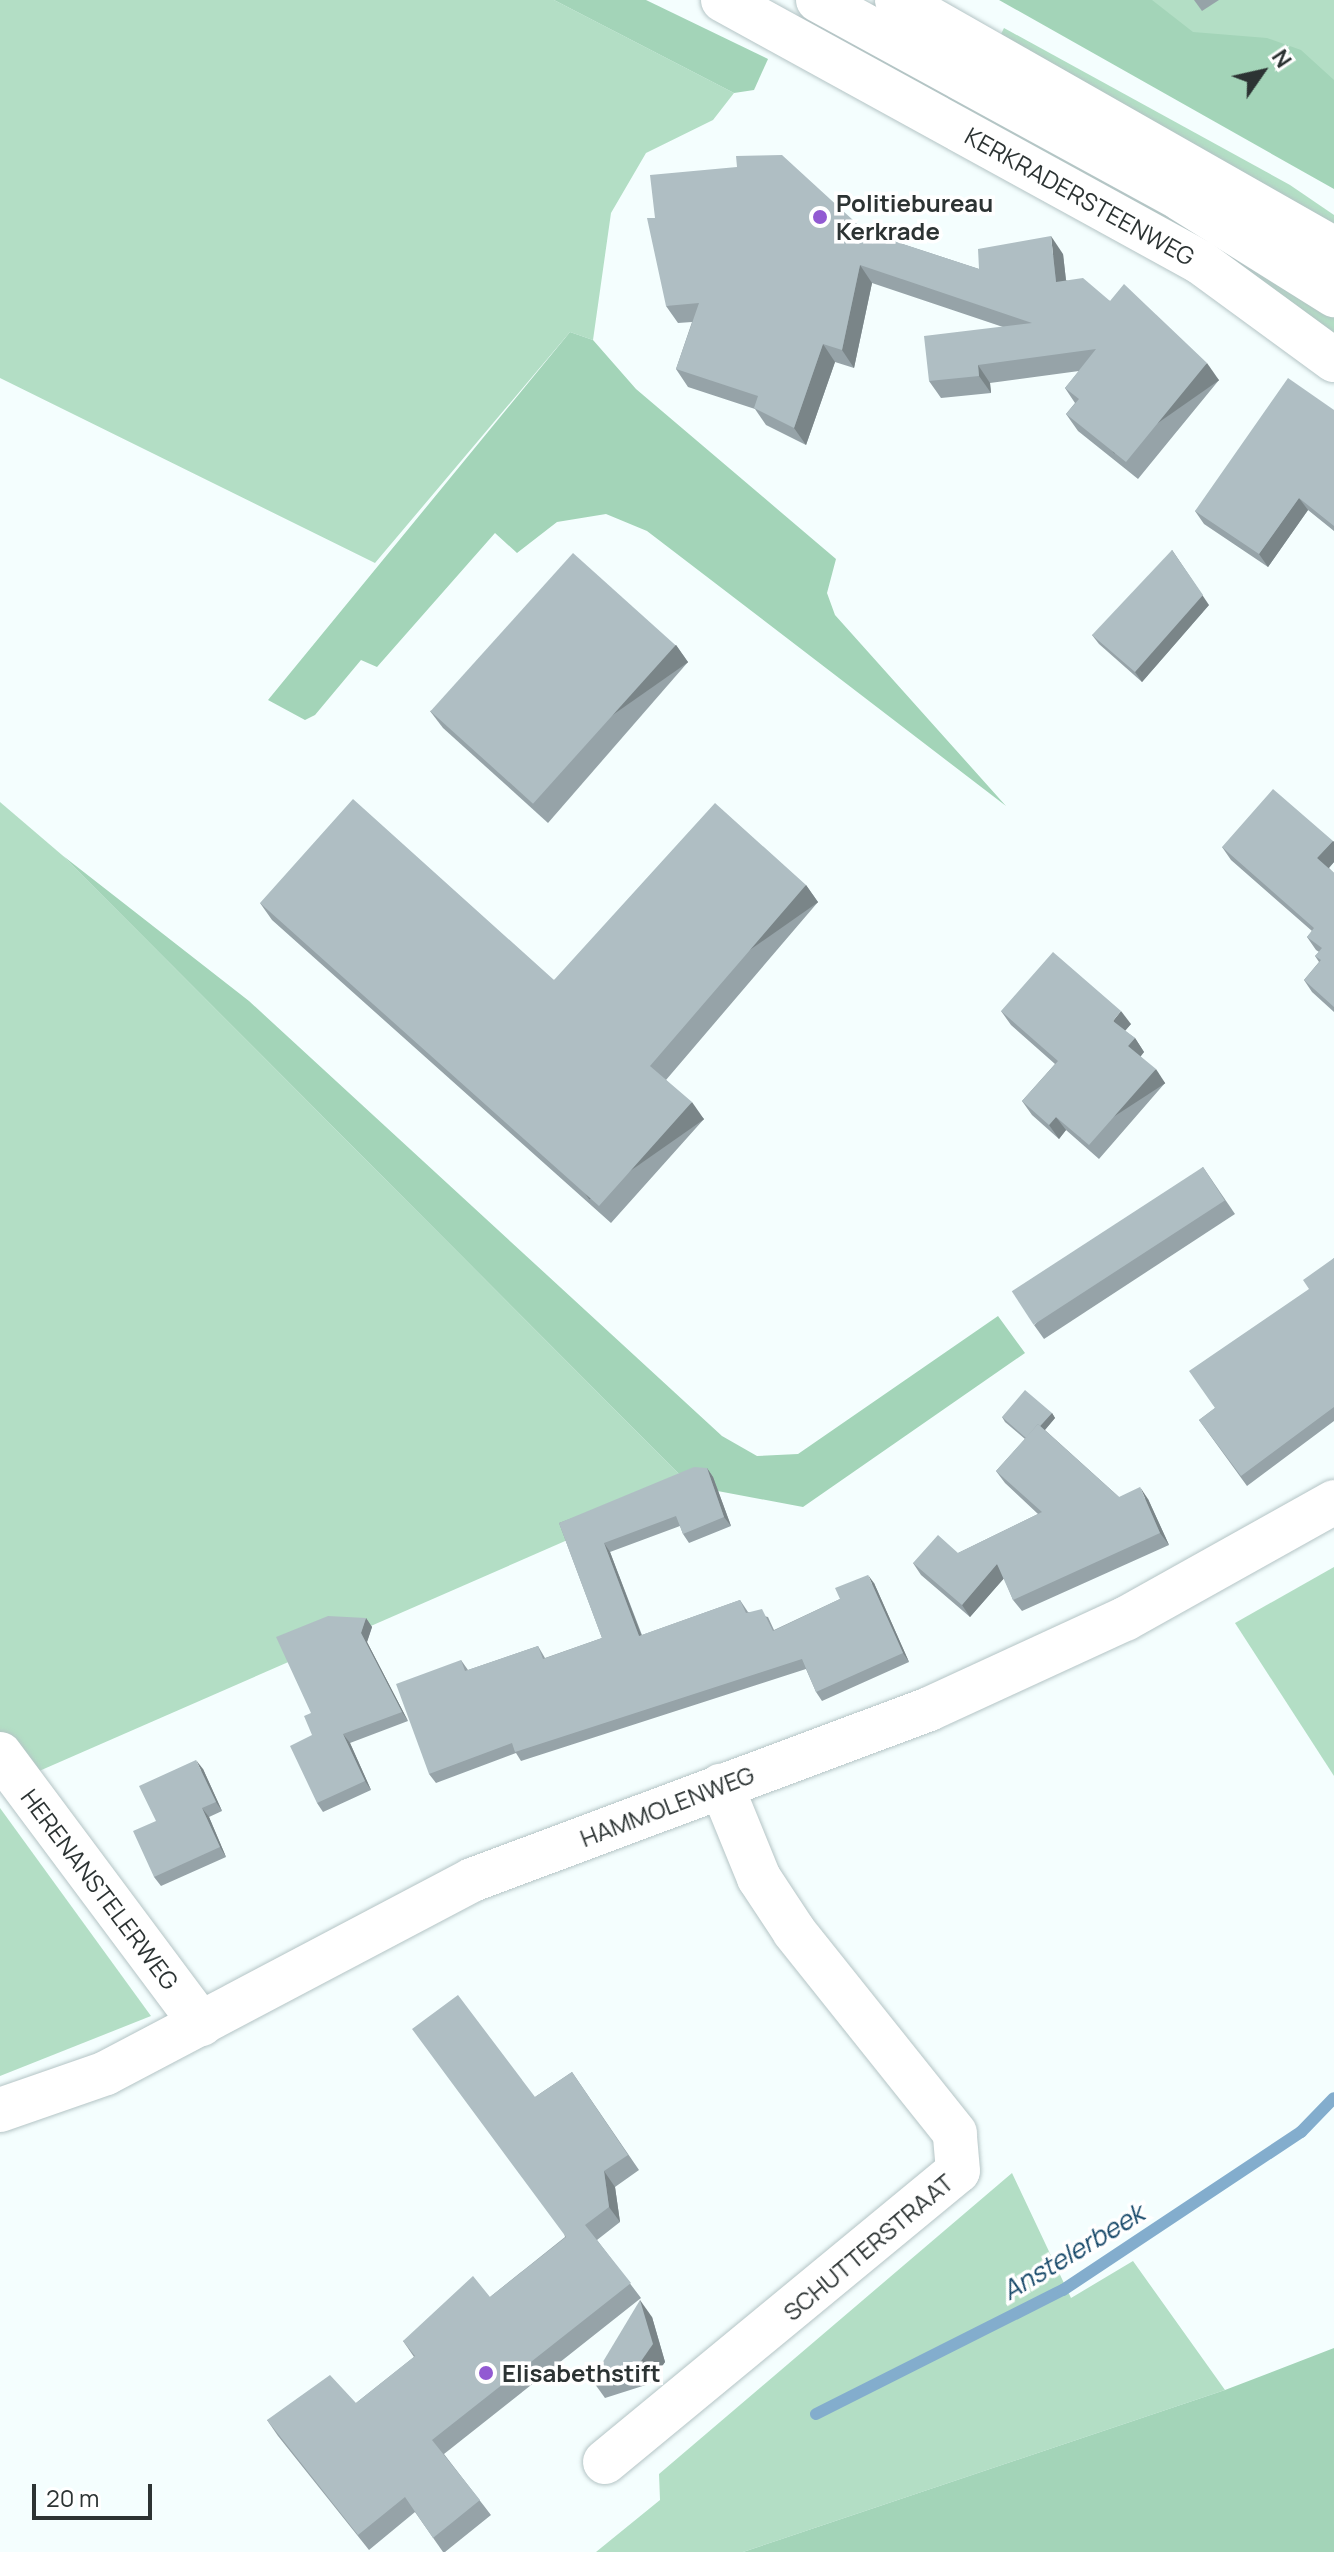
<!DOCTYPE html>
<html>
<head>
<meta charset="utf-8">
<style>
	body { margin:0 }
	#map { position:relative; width:1334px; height:2552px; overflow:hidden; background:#f4fefe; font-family:Manrope,sans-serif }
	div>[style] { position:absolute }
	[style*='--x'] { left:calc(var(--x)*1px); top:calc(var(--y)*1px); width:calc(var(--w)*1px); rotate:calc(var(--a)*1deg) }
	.green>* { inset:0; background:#b3dec5 }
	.forest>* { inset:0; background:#a3d4b8 }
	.stream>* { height:12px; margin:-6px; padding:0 6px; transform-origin:6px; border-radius:6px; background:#83adcd }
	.roads { filter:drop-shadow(0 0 2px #b4c4c5) drop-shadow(0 0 2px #b4c4c5) }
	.minor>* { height:44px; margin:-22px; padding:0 22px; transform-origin:22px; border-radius:22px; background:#fff }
	.major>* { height:44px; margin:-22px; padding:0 22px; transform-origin:22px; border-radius:22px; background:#fff }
	.wall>* { inset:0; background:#96a3a8 }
	.shaded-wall>* { inset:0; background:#7a8588; transform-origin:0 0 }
	.building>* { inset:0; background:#afbec3; transform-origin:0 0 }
	.dots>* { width:22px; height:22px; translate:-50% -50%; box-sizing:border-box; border:4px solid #fff; border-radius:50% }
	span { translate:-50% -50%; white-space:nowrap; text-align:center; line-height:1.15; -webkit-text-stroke:7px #fff; paint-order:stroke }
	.street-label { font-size:24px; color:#2c3333 }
	.poi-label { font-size:24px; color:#2c3333; font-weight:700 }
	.left { translate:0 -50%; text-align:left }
	.water-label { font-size:26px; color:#164869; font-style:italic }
	.north { position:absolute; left:1222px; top:32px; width:80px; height:80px; -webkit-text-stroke:6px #fff; paint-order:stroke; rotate:56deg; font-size:22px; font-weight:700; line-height:32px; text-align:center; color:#2c3333 }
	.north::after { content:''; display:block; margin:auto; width:28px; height:36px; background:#2c3333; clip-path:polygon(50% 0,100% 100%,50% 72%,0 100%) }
	.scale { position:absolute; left:32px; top:2484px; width:120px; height:36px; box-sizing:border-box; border:4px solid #2c3333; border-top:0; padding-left:10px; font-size:24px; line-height:28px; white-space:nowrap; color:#2c3333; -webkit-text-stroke:6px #fff; paint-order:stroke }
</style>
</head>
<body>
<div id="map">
	<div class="green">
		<div style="clip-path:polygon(0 0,554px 0,734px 93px,713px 120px,646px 153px,611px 213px,593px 340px,570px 332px,375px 563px,0 378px)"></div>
		<div style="clip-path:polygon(1117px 0,1334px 0,1334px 129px)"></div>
		<div style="clip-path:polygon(1004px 28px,1290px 185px,1334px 215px,1334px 234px,997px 42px)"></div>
		<div style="clip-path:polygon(858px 35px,1334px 309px,1334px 337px,851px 49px)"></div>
		<div style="clip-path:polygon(0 802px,62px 855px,691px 1486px,14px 1782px,0 1762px)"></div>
		<div style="clip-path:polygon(1334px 1567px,1334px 1776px,1235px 1623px)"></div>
		<div style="clip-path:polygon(0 1808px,151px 2016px,0 2076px)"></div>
		<div style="clip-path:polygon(1012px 2173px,1071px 2298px,1133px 2261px,1225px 2390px,743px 2552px,596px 2552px,660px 2500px,659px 2474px)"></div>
	</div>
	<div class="forest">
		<div style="clip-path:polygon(554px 0,646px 0,768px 59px,754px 90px,734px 93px)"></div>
		<div style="clip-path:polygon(999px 0,1152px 0,1193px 32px,1267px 38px,1301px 50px,1334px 80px,1334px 189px)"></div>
		<div style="clip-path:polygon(570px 332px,593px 340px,636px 389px,836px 559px,827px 593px,835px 615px,1006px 806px,647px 531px,606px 514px,557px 522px,517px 553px,495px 533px,377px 667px,361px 660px,315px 715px,305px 720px,268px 700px)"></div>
		<div style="clip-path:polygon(62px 855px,249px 1001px,722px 1436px,757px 1456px,798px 1454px,998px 1316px,1025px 1353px,803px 1507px,691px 1486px)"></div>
		<div style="clip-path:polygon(1334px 2348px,1334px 2552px,743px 2552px,1225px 2390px)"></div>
	</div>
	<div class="stream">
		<div style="--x:816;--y:2414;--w:276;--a:-26.7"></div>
		<div style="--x:1063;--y:2290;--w:286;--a:-33.6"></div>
		<div style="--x:1301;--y:2132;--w:47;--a:-45.9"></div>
	</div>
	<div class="roads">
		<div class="minor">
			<div style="--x:723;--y:0;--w:544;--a:28.78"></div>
			<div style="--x:1200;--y:262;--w:166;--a:36.2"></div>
			<div style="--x:0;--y:1754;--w:337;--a:53.3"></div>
			<div style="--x:0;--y:2110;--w:112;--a:-19.2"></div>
			<div style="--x:106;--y:2073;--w:414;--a:-27.8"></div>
			<div style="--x:472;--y:1880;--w:488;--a:-20.5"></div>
			<div style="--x:929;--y:1709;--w:216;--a:-24.7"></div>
			<div style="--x:1125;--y:1619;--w:240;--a:-29.2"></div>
			<div style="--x:605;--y:2462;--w:457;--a:-39.5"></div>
			<div style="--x:958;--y:2171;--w:38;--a:-95"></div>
			<div style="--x:955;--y:2133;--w:258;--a:-128.6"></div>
			<div style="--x:794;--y:1931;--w:64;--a:-123.4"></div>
			<div style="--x:759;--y:1878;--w:100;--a:-112.2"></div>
		</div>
		<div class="major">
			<div style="--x:818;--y:0;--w:414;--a:28.7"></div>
			<div style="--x:1181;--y:199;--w:181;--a:32.1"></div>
			<div style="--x:897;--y:0;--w:503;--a:29.67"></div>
		</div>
	</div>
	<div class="wall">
		<div style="clip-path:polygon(1194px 0,1219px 0,1202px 11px)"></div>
		<div style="clip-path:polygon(866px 232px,979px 269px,1063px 254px,1066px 280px,1110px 301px,1219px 380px,1138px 479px,1078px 431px,1066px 414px,1075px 403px,1065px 388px,1079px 371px,990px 383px,991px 393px,941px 398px,929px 381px,1003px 327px,872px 283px,854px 368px,835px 362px,806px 445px,766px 425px,755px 409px,688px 387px,676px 369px,692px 322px,678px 323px,666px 306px)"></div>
		<div style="clip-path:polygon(1334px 410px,1334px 531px,1308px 510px,1268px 567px,1204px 524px,1195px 511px)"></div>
		<div style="clip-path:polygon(1209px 605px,1142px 682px,1099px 644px,1092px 635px)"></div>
		<div style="clip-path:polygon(676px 645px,688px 662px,548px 823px,443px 728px,430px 711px)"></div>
		<div style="clip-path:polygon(1333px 841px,1334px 842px,1334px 862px,1329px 868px,1334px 873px,1334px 1012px,1312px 992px,1304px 980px,1319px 962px,1315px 956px,1319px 952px,1316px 950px,1307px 937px,1312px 931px,1231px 860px,1222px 847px)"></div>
		<div style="clip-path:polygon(806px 885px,818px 902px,666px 1080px,704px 1119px,611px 1223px,272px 920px,260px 903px,554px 980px)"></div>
		<div style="clip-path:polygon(1001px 1011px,1131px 1024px,1125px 1031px,1135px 1038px,1144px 1052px,1140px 1056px,1165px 1083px,1099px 1159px,1066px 1130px,1059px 1139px,1032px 1115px,1022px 1101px,1055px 1064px,1011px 1025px)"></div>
		<div style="clip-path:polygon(1203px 1167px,1235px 1214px,1044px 1339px,1034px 1325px)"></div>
		<div style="clip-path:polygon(1334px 1258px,1334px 1421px,1247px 1486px,1199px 1420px,1215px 1408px)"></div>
		<div style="clip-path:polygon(1052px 1413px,1055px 1418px,1045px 1430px,1119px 1497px,1148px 1499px,1169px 1545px,1022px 1611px,1013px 1600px,1004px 1578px,970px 1617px,921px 1575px,913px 1563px,958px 1553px,1038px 1514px,1005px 1483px,996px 1471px,1025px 1439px,1005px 1422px,1002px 1417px)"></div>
		<div style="clip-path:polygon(707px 1468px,713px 1477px,731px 1526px,689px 1543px,683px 1534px,680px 1526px,610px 1552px,642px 1635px,740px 1600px,748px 1612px,768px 1617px,774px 1630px,874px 1583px,909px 1662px,822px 1701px,816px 1692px,806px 1669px,521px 1761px,516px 1753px,436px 1783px,429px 1774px,461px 1660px,468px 1670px,538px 1646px,545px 1658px,602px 1638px,559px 1523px)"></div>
		<div style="clip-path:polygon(366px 1618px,372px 1627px,367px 1642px,408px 1721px,350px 1743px,371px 1790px,323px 1812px,317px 1803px,311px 1713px)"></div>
		<div style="clip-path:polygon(203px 1769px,222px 1811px,209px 1817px,226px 1857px,161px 1886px,154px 1877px,156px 1821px)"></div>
		<div style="clip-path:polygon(572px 2072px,639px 2170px,615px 2187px,620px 2222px,597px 2240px,641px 2298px,444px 2454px,491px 2515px,445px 2552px,443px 2552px,415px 2512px,369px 2550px,278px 2436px,267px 2420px,356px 2403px,414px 2357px,403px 2341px,490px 2297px,565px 2237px,535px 2097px)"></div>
		<div style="clip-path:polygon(652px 2317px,665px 2362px,649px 2384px,605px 2398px,592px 2380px)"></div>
	</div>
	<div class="shaded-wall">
		<div style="clip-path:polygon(1051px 236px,1063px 254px,1068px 299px,1056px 282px)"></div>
		<div style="clip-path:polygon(860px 265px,872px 283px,854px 368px,842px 350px)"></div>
		<div style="clip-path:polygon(823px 344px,835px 362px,806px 445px,794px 428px)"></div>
		<div style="left:1207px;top:363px;width:21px;height:128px;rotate:55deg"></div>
		<div style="clip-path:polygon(978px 365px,990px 383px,991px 393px,979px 376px)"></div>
		<div style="clip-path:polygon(1299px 498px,1308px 510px,1268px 567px,1259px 554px)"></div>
		<div style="clip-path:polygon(1172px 550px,1209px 605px,1142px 682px,1135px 672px)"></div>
		<div style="left:676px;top:645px;width:21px;height:213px;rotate:55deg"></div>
		<div style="clip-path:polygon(1333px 841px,1334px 842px,1334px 862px,1326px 871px,1317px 858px)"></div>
		<div style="left:806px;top:885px;width:21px;height:239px;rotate:55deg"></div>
		<div style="clip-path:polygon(1121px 1011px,1131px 1024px,1122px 1034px,1113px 1021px)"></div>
		<div style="clip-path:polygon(1135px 1038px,1144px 1052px,1138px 1060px,1128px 1046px)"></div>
		<div style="left:1156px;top:1069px;width:17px;height:101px;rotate:57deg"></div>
		<div style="left:692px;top:1102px;width:21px;height:140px;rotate:55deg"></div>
		<div style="clip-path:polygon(1056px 1117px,1066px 1130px,1059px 1139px,1049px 1125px)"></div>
		<div style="clip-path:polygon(1052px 1413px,1055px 1418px,1032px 1445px,1028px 1440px)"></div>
		<div style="clip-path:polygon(707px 1468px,713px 1477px,731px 1526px,724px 1517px)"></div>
		<div style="clip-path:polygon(1140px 1487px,1148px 1499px,1169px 1545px,1160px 1533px)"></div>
		<div style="clip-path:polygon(604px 1543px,610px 1552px,645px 1645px,639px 1636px)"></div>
		<div style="clip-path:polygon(997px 1564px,1006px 1576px,970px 1617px,962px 1605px)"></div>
		<div style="clip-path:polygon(868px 1575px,874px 1583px,909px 1662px,903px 1653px)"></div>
		<div style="clip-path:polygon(366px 1618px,372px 1627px,367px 1642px,408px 1721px,402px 1712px,361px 1633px)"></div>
		<div style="clip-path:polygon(343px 1734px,350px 1743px,371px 1790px,365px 1781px)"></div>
		<div style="clip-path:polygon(196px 1760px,203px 1769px,222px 1811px,216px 1802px)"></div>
		<div style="clip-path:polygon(202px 1808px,209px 1817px,226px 1857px,220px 1847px)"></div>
		<div style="clip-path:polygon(604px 2171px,615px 2187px,620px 2222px,609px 2207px)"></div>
		<div style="clip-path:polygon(640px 2300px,652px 2317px,665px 2362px,649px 2384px,637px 2367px)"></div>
	</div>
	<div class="building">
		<div style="clip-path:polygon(782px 155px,866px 232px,979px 269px,978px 249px,1051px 236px,1056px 282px,1083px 278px,1110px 301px,1124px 284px,1207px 363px,1126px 462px,1066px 414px,1079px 399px,1065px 388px,1096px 349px,978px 365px,979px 376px,929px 381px,924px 336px,1032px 323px,860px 265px,842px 350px,823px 344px,794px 428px,754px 408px,758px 396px,676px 369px,699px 303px,666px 306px,647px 218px,655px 218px,650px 175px,737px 167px,736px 156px)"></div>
		<div style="clip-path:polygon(1288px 378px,1334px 410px,1334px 526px,1299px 498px,1259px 554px,1195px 511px)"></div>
		<div style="clip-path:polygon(1172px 550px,1203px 595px,1135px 672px,1092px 635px)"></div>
		<div style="left:573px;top:553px;width:138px;height:213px;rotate:42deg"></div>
		<div style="clip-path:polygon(1273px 789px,1333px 841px,1317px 858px,1334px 873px,1334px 1007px,1304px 980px,1321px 960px,1315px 956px,1322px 948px,1307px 937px,1314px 928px,1222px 847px)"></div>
		<div style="clip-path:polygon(353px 799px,554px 980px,715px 803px,806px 885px,650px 1066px,692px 1102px,599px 1206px,260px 903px)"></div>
		<div style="clip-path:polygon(1053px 952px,1121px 1011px,1113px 1021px,1135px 1038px,1128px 1046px,1156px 1069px,1089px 1145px,1056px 1117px,1049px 1125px,1022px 1101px,1058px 1061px,1001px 1011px)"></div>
		<div style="left:1203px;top:1167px;width:40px;height:228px;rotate:57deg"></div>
		<div style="clip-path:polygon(1334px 1258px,1334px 1407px,1241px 1476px,1199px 1420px,1215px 1408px,1189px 1371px,1309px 1289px,1303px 1280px)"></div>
		<div style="clip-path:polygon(1025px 1390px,1052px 1413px,1040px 1426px,1038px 1424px,1026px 1438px,1002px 1417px)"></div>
		<div style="clip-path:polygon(1038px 1424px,1119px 1497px,1140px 1487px,1160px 1533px,1013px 1600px,997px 1564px,962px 1605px,913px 1563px,938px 1535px,958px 1553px,1042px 1512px,996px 1471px)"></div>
		<div style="clip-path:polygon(694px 1467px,707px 1468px,724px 1517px,683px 1534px,676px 1516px,604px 1543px,639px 1636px,740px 1600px,746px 1613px,762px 1609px,773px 1631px,840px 1599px,835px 1588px,868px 1575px,903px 1653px,816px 1692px,802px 1659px,515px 1752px,512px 1743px,429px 1774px,396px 1684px,461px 1660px,465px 1671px,538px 1646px,543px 1659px,602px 1638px,559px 1523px)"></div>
		<div style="clip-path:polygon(328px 1616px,366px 1618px,361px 1633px,402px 1712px,343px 1734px,365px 1781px,317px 1803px,290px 1746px,312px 1735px,304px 1716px,311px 1713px,276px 1637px)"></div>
		<div style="clip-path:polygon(196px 1760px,216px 1802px,202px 1808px,220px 1847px,154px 1877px,133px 1831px,156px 1821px,139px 1786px)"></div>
		<div style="clip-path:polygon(458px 1995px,535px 2097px,572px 2072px,628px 2155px,604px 2171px,609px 2207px,585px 2225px,631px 2283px,432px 2440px,480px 2500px,433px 2538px,405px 2497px,358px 2535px,267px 2420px,330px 2375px,356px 2403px,415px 2356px,403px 2341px,473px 2276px,490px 2297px,566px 2237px,412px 2029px)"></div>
		<div style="clip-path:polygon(640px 2300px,653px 2344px,637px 2367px,592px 2380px)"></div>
	</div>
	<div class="dots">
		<div style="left:820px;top:217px;background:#925ad2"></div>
		<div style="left:486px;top:2373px;background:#925ad2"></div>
	</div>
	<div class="street-label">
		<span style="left:1080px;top:196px;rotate:29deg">KERKRADERSTEENWEG</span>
		<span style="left:667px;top:1806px;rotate:-21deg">HAMMOLENWEG</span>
		<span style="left:100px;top:1889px;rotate:53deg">HERENANSTELERWEG</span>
		<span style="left:868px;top:2247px;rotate:-40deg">SCHUTTERSTRAAT</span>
	</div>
	<div class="poi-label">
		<span class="left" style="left:836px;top:217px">Politiebureau<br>Kerkrade</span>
		<span class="left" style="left:502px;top:2373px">Elisabethstift</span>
	</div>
	<div class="water-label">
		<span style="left:1073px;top:2252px;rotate:-31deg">Anstelerbeek</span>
	</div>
	<div class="north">N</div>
	<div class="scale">20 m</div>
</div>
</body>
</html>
